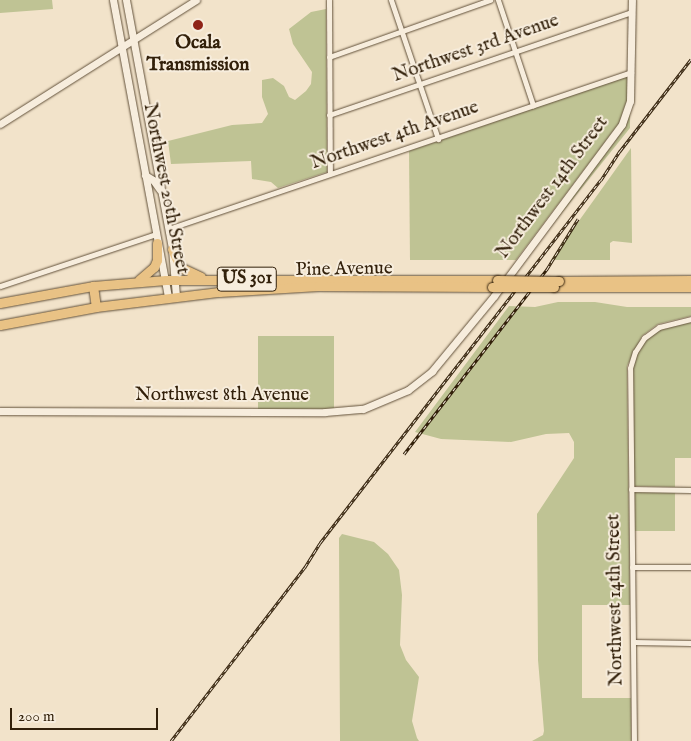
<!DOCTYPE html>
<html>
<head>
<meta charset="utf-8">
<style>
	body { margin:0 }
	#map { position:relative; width:691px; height:741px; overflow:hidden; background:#f2e3ca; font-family:"IM FELL English",serif }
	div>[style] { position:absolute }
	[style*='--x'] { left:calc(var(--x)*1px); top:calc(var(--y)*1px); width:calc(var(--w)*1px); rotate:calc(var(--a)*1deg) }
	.green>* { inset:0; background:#bfc394; transform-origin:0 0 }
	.roads { filter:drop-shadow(0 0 1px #62513a) drop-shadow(0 0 1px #62513a) }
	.street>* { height:5px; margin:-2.5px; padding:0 2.5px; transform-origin:2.5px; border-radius:2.5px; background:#f7eddd }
	.secondary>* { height:7px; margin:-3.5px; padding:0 3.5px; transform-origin:3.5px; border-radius:3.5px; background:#f7eddd }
	.highway>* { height:9px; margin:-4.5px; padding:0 4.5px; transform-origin:4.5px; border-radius:4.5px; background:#e9c285 }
	.rail>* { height:3px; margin-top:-1.5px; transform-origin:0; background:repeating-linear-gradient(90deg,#f7eddd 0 4px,#32200a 0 8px); box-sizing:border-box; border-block:1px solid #32200a }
	.bridges { filter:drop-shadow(0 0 1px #32200a) drop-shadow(0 0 1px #32200a) }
	.highway-bridge>* { height:9px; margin:-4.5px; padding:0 4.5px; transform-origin:4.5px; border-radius:4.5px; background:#e9c285 }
	.dots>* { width:14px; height:14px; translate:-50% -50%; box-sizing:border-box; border:2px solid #f7eddd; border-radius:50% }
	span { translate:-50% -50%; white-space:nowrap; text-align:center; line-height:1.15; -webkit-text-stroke:4px #f7eddd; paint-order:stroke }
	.shield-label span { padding:1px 4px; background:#f7eddd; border:1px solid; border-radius:4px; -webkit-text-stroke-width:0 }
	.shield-label { font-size:18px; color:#32200a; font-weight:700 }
	.poi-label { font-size:19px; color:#32200a; font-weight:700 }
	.street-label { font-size:19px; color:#32200a }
	.scale { position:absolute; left:10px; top:708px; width:148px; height:22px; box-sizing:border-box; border:2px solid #32200a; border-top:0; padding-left:6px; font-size:15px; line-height:18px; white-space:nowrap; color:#32200a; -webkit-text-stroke:4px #f7eddd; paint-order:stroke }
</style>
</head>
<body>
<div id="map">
	<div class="green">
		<div style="clip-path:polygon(0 0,52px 0,53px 9px,0 13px)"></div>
		<div style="clip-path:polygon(326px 9px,327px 172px,278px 188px,271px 182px,252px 179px,251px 161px,171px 164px,168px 141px,232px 125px,262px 123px,268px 114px,262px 97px,262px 80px,273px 78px,284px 86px,289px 97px,295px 100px,306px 91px,311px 84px,312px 72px,293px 44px,289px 29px,311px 12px)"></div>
		<div style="clip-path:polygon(628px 76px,627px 100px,619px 123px,516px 260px,410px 260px,409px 151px)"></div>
		<div style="clip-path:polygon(630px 109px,630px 128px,524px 260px)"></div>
		<div style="clip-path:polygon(631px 148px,632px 243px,613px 241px,610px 243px,610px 260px,551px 260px)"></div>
		<div style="clip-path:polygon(558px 302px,595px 302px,627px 307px,691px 307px,691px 316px,658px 324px,642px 336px,627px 366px,630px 605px,582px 605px,582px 698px,631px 698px,631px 741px,532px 741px,543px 735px,544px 731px,538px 660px,537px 514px,574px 458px,574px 442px,569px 433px,546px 434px,511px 442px,441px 439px,415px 432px,509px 306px,535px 307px)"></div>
		<div style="clip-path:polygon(691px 322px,691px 458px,675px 458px,675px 487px,633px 486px,633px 368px,638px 353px,646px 340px,661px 329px)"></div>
		<div style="left:258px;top:336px;width:76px;height:73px"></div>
		<div style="left:634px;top:492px;width:41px;height:39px"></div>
		<div style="clip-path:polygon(342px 534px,374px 542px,388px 554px,399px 570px,402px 595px,400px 645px,406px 660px,419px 677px,412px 721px,417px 738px,419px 741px,340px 741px,339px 538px)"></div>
	</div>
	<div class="roads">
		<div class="street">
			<div style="--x:329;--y:0;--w:173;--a:89.7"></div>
			<div style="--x:391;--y:0;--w:147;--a:71.3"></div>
			<div style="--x:498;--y:0;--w:111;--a:71.6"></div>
			<div style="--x:329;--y:57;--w:171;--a:-19.5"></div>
			<div style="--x:329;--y:115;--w:320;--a:-18.8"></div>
			<div style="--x:168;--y:229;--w:489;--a:-18.7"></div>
			<div style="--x:0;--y:286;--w:164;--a:-18.4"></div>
			<div style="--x:631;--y:489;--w:60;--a:1"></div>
			<div style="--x:632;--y:567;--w:59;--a:0"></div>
			<div style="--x:634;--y:642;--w:57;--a:1"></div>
			<div style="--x:634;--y:741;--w:373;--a:-90.6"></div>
			<div style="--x:630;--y:368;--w:17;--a:-73"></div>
			<div style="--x:635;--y:352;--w:17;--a:-57"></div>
			<div style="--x:644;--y:338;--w:19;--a:-36"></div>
			<div style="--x:659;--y:327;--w:33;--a:-14"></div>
		</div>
		<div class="secondary">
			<div style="--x:113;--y:0;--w:301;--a:79.5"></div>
			<div style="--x:126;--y:0;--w:253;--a:79.5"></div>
			<div style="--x:172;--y:249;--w:47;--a:85.1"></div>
			<div style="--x:0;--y:124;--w:232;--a:-32.3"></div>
			<div style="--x:145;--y:175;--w:9;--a:32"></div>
			<div style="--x:153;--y:180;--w:12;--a:55"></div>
			<div style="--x:0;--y:411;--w:325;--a:0.2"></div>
			<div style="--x:325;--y:412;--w:38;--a:-5"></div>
			<div style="--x:363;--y:409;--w:49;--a:-22.9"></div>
			<div style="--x:408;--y:390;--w:31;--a:-38"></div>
			<div style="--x:432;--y:371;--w:97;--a:-50.4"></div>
			<div style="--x:494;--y:296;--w:214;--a:-53.3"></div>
			<div style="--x:622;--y:124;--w:24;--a:-71"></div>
			<div style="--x:630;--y:101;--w:101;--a:-88.9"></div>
		</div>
		<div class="highway">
			<div style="--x:172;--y:249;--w:20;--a:66"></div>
			<div style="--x:180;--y:267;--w:23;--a:25"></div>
			<div style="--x:139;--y:280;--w:20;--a:-41"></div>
			<div style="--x:154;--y:267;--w:8;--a:-67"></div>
			<div style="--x:157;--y:260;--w:17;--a:-90"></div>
			<div style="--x:559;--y:281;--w:132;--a:-0.4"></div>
			<div style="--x:93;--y:286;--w:21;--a:82"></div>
			<div style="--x:554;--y:287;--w:137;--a:0"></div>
			<div style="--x:0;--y:303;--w:95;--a:-10.4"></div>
			<div style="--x:93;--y:286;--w:73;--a:-4.7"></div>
			<div style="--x:166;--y:280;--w:331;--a:0"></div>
			<div style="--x:0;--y:325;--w:98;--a:-10.6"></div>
			<div style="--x:96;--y:307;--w:124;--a:-7"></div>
			<div style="--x:219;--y:292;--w:99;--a:-3.5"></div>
			<div style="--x:318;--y:286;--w:174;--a:0.3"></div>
		</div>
	</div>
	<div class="rail">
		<div style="--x:404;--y:454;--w:234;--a:-52.3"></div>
		<div style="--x:547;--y:269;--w:59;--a:-58.2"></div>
		<div style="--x:171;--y:741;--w:220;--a:-52.4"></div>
		<div style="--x:305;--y:567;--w:28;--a:-58"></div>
		<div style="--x:320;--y:543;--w:459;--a:-52.3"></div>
		<div style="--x:601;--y:180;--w:35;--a:-57"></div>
		<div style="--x:620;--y:151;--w:116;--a:-52.3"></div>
	</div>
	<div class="bridges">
		<div class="highway-bridge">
			<div style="--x:497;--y:280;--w:62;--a:0.9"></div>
			<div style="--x:492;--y:287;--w:62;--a:0"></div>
		</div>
	</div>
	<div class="dots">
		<div style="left:198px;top:25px;background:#8f2418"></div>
	</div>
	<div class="shield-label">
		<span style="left:247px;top:279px">US 301</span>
	</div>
	<div class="poi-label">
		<span style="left:198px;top:55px">Ocala<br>Transmission</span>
	</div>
	<div class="street-label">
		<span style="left:476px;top:49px;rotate:-19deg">Northwest 3rd Avenue</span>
		<span style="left:395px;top:136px;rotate:-19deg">Northwest 4th Avenue</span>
		<span style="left:553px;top:188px;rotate:-53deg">Northwest 14th Street</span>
		<span style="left:165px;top:189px;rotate:79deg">Northwest 20th Street</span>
		<span style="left:344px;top:270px;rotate:-1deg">Pine Avenue</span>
		<span style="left:222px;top:396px">Northwest 8th Avenue</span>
		<span style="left:616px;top:600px;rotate:-91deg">Northwest 14th Street</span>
	</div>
	<div class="scale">200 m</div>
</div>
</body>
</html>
